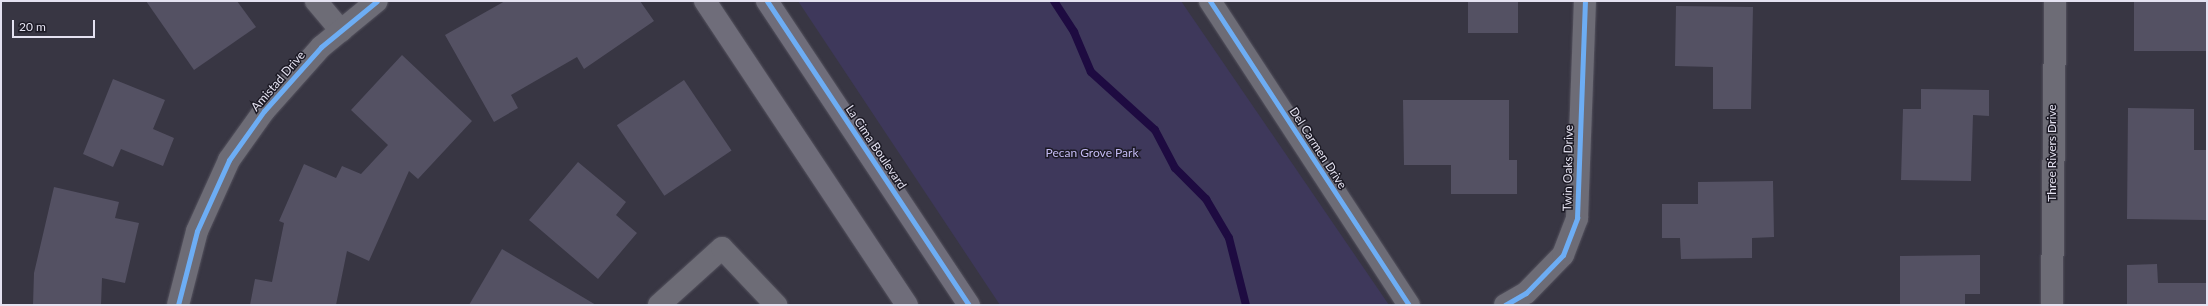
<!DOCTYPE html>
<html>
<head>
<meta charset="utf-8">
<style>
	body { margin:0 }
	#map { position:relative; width:2208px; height:306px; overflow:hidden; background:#383643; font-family:Lato,sans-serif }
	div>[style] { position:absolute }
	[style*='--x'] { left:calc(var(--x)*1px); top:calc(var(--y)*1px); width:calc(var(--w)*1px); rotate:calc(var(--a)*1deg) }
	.green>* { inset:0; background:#3e385b }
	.stream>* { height:8px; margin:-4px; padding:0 4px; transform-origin:4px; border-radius:4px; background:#1e0b41 }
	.building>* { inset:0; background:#545163; transform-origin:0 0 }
	.roads { filter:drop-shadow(0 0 1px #54525e) drop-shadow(0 0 1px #54525e) }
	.street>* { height:22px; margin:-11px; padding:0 11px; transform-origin:11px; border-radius:11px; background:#6d6c76 }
	.secondary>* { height:22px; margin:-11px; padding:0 11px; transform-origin:11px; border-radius:11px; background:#6f6d7a }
	.cycleway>* { height:5px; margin:-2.5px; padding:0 2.5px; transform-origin:2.5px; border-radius:2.5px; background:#6dadf4 }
	span { translate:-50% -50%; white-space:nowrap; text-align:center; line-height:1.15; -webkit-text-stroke:3px #1c1a25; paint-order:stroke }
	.street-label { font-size:12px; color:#e4e2f1 }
	.park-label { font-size:12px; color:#c3baf2 }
	.frame { position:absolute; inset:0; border:2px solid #e4e2f1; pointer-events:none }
	.scale { position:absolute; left:12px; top:20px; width:83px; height:18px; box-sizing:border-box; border:2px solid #e4e2f1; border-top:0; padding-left:5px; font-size:12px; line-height:14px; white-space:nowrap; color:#e4e2f1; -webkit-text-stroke:3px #1c1a25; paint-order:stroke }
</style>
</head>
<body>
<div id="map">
	<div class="green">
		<div style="clip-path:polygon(798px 1px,1181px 1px,1389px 305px,1000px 305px)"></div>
	</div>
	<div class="stream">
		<div style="--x:1054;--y:1;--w:37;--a:57"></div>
		<div style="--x:1074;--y:32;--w:43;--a:67"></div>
		<div style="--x:1091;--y:72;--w:86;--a:42.2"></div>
		<div style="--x:1155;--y:130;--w:43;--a:62.2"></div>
		<div style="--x:1175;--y:168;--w:44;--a:45"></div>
		<div style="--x:1206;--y:199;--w:45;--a:59.5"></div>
		<div style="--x:1229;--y:238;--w:69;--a:75.8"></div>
	</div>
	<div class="building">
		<div style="clip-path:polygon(146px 1px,237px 1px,256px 27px,194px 70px)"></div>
		<div style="clip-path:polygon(505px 1px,640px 1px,654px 21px,584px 69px,577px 57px,511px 95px,518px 108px,494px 122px,445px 35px)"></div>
		<div style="left:1468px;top:1px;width:50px;height:32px"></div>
		<div style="left:2134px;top:1px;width:73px;height:50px"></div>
		<div style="clip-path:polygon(1676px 6px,1753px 7px,1751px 109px,1713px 109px,1713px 67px,1675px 66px)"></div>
		<div style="clip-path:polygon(402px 55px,472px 121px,418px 179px,409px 171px,369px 261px,347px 251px,336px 305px,250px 305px,255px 279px,272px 282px,284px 223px,279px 221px,304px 164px,336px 178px,342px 166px,361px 174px,388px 145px,351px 110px)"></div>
		<div style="clip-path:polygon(113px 79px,165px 100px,153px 129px,174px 138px,163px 166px,121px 149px,113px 167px,83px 154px)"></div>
		<div style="left:684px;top:80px;width:85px;height:81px;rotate:56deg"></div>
		<div style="clip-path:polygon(1921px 89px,1989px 90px,1989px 116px,1973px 115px,1971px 181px,1901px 180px,1903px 109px,1921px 109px)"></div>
		<div style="clip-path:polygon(1403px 100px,1509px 100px,1509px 160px,1517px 160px,1517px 194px,1451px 194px,1451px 165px,1404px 165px)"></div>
		<div style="clip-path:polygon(2128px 108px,2194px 109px,2194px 150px,2207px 150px,2207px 220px,2127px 219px)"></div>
		<div style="clip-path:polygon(578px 162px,626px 202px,616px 215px,637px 233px,598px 279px,529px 220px)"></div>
		<div style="clip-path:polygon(1773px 181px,1774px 237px,1752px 238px,1752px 258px,1681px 259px,1680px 238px,1662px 238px,1662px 204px,1698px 204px,1698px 182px)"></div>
		<div style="clip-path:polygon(54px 187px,119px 202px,115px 218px,139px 223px,125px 283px,102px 278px,101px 305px,33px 305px,34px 273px)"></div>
		<div style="clip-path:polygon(502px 249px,596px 305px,469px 305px)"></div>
		<div style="clip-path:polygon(1980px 255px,1980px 294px,1965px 294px,1965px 305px,1900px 305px,1900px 256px)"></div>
		<div style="clip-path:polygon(2157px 264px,2158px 283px,2207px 283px,2207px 305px,2127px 305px,2127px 265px)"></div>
	</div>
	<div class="roads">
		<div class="street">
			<div style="--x:316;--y:1;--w:39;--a:50"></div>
			<div style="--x:1210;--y:1;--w:363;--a:56.8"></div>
			<div style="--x:178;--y:305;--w:76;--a:-75.6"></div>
			<div style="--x:197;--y:231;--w:78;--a:-65.7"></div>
			<div style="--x:229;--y:160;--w:60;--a:-54.5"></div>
			<div style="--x:264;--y:111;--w:86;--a:-48.3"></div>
			<div style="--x:321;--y:47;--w:72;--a:-39.4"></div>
			<div style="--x:659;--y:305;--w:85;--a:-42.1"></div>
			<div style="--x:722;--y:248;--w:79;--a:46.5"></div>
			<div style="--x:1505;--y:305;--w:24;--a:-30"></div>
			<div style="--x:1526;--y:293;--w:53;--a:-45.8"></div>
			<div style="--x:1563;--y:255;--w:40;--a:-69"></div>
			<div style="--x:1577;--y:218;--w:217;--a:-87.9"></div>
			<div style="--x:2052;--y:305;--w:304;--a:-89.4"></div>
		</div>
		<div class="secondary">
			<div style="--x:705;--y:1;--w:365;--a:56.4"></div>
			<div style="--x:767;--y:1;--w:365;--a:56.4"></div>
		</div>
	</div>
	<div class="cycleway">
		<div style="--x:767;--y:1;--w:365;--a:56.4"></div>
		<div style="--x:1210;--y:1;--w:363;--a:56.8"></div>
		<div style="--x:178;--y:305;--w:76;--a:-75.6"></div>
		<div style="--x:197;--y:231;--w:78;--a:-65.7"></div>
		<div style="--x:229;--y:160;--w:60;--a:-54.5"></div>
		<div style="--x:264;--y:111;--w:86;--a:-48.3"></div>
		<div style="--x:321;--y:47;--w:72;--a:-39.4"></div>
		<div style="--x:1505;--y:305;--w:24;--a:-30"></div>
		<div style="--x:1526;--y:293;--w:53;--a:-45.8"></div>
		<div style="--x:1563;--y:255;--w:40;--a:-69"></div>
		<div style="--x:1577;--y:218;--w:217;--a:-87.9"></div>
	</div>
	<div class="street-label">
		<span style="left:278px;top:81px;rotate:-49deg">Amistad Drive</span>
		<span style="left:876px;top:147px;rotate:56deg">La Cima Boulevard</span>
		<span style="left:1318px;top:148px;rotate:57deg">Del Carmen Drive</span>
		<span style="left:2052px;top:153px;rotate:-90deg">Three Rivers Drive</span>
		<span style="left:1568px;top:168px;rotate:-89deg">Twin Oaks Drive</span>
	</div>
	<div class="park-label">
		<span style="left:1092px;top:153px">Pecan Grove Park</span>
	</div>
	<div class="frame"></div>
	<div class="scale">20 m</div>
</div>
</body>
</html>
